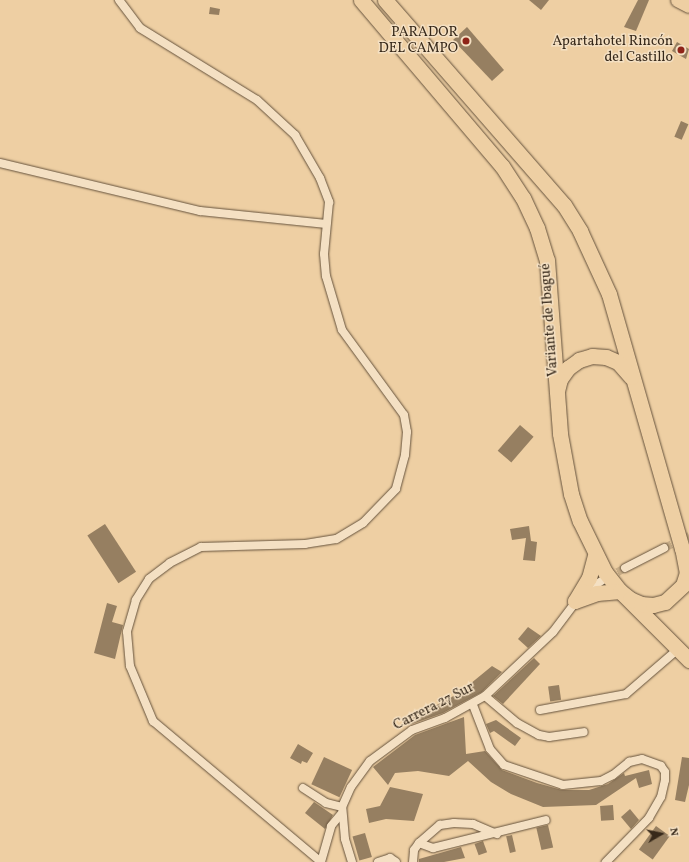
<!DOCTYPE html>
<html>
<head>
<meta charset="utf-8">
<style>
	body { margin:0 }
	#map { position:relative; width:689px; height:862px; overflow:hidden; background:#eecfa3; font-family:Vollkorn,serif }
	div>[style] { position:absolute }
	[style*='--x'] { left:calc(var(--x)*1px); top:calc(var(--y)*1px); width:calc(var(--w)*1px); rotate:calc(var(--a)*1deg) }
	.building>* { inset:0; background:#967f61; transform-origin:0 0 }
	.street-tunnel>* { height:8px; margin-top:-4px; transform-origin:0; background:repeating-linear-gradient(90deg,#c9ae88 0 8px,transparent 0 12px) }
	.roads { filter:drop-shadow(0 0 1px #65523c) drop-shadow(0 0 1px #65523c) }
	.street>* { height:8px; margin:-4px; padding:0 4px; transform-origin:4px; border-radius:4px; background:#f4e0c3 }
	.primary>* { height:13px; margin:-6.5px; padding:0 6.5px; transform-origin:6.5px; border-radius:6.5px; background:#eecfa3 }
	.highway>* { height:15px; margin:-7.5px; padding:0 7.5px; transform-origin:7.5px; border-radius:7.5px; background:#eecfa3 }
	.dots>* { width:11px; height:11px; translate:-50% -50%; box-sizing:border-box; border:2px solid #f4e0c3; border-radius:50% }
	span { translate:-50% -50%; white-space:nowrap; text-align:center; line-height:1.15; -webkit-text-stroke:3px #f4e0c3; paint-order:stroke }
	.poi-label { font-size:14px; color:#37291a }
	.right { translate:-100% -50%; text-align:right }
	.street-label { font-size:14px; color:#37291a }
	.north { position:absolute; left:641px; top:814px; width:40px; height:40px; -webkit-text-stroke:3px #f4e0c3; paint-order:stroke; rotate:81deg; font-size:11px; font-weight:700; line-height:16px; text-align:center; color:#37291a }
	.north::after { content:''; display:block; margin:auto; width:14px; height:18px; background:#37291a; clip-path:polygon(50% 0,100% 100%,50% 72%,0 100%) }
</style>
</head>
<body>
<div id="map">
	<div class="building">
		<div style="clip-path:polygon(529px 0,549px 0,541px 10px)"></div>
		<div style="clip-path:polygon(638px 0,649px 0,636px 31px,624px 27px)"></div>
		<div style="clip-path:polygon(210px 7px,220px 9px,219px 15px,209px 14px)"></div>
		<div style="clip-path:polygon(467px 27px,504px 70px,492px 81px,453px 40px)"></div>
		<div style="clip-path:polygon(677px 42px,689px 49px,686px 59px,672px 51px)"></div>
		<div style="left:681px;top:121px;width:8px;height:17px;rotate:23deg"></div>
		<div style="left:520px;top:425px;width:18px;height:34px;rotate:41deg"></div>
		<div style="left:105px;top:524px;width:57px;height:21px;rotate:57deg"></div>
		<div style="clip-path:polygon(529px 526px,531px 541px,537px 542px,535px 561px,523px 560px,526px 538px,512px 540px,510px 529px)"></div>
		<div style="clip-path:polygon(107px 603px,117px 606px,112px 622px,123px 625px,115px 659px,94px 653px)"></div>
		<div style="clip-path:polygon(528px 627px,541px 636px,528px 648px,518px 639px)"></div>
		<div style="clip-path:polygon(534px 658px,540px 664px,503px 704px,493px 696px)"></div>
		<div style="clip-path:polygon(492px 666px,502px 672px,482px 692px,443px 713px,409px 725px,407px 721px,459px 693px)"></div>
		<div style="left:559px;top:685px;width:15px;height:11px;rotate:82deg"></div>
		<div style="clip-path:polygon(464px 717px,466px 754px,485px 751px,502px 770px,537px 783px,562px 790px,589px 790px,608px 784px,624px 773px,625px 776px,649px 770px,652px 784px,639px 788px,636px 778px,596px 805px,543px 807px,511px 794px,491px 782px,468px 761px,449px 776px,418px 771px,395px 773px,388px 785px,373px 767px,415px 735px)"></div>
		<div style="clip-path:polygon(496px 720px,521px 738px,515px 746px,494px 731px,490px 733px,486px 724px)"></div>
		<div style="clip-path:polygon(298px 744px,313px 753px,307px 763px,302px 761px,301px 764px,290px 758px)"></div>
		<div style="left:324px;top:757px;width:31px;height:30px;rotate:25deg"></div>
		<div style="clip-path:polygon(682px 757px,689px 758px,689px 785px,685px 802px,675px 800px)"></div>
		<div style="clip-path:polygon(390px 787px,423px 794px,414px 821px,386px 819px,369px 823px,366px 809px,380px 806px)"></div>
		<div style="clip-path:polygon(314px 802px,333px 815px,325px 829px,305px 813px)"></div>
		<div style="left:613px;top:805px;width:15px;height:13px;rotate:86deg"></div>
		<div style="clip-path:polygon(630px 809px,639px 820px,631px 829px,621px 817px)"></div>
		<div style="left:548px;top:825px;width:23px;height:12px;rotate:77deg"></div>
		<div style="left:656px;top:826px;width:17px;height:29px;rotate:36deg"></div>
		<div style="left:365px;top:833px;width:25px;height:13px;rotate:74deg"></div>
		<div style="left:512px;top:835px;width:17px;height:6px;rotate:77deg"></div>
		<div style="left:483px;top:841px;width:12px;height:9px;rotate:70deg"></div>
		<div style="clip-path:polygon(461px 847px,465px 858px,444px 862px,419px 862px,419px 859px)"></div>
	</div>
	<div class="street-tunnel">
		<div style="--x:664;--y:548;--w:28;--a:-26"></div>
		<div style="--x:607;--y:578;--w:21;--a:-29"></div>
	</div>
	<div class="roads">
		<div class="street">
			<div style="--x:119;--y:0;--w:35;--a:53"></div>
			<div style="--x:140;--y:28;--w:137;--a:31.6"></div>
			<div style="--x:257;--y:100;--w:52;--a:42.6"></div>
			<div style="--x:295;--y:135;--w:50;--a:59.8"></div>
			<div style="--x:320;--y:178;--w:26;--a:69"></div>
			<div style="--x:329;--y:202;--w:52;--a:95.5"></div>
			<div style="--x:324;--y:254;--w:22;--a:85"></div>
			<div style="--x:326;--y:276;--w:56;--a:73.5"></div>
			<div style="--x:342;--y:330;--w:105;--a:53.9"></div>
			<div style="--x:404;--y:415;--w:17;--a:80"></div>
			<div style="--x:407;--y:432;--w:23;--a:95"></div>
			<div style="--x:405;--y:455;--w:35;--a:105"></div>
			<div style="--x:396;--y:489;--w:47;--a:134.1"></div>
			<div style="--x:363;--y:523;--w:31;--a:149"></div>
			<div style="--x:336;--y:539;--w:31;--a:171"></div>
			<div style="--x:305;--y:544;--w:104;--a:178.3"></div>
			<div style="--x:201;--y:547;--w:35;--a:153"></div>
			<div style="--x:170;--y:563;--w:26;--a:143"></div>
			<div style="--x:149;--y:579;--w:25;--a:122"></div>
			<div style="--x:136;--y:600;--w:33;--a:106"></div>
			<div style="--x:127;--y:632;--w:34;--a:85"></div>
			<div style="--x:130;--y:666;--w:60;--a:67.3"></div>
			<div style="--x:153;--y:721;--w:219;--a:40"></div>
			<div style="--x:0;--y:163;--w:206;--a:13.5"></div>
			<div style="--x:200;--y:211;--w:127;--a:5.9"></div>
			<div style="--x:625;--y:568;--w:44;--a:-27.1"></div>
			<div style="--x:585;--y:592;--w:22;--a:-34"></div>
			<div style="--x:485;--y:696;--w:42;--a:40.2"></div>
			<div style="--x:517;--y:723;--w:25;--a:29"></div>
			<div style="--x:539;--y:735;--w:10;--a:11"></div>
			<div style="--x:549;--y:737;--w:35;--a:-8"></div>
			<div style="--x:473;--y:705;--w:47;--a:68.9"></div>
			<div style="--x:490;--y:749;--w:21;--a:49"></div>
			<div style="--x:504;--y:765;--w:62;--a:18.7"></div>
			<div style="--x:563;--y:785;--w:38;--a:-6"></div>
			<div style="--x:601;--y:781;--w:13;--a:-27"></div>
			<div style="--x:613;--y:775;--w:21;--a:-39"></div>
			<div style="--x:629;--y:762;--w:13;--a:-13"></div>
			<div style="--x:642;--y:759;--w:20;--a:20"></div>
			<div style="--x:661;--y:766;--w:7;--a:56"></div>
			<div style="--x:665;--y:772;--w:8;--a:90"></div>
			<div style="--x:665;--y:780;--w:17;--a:103"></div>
			<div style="--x:661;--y:797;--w:24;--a:120"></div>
			<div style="--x:649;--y:818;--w:62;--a:134.3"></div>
			<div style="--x:540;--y:710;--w:87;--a:-10.5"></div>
			<div style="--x:626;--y:694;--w:67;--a:-40.8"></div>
			<div style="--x:303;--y:788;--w:27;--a:33"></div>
			<div style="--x:326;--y:803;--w:16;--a:14"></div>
			<div style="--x:419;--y:843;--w:15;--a:20"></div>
			<div style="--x:433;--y:848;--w:116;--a:-13.9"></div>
			<div style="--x:321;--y:862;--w:37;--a:-74"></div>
			<div style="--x:331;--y:826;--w:16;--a:-50"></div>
			<div style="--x:352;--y:862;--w:24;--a:-107"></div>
			<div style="--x:345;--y:839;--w:32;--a:-95"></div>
			<div style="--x:342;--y:807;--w:22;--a:-66"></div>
			<div style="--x:351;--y:787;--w:32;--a:-54"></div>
			<div style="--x:370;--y:761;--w:52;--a:-36.4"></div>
			<div style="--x:412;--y:730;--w:35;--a:-20"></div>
			<div style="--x:445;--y:718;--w:46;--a:-28.8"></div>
			<div style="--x:485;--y:696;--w:93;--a:-43.3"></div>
			<div style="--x:553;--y:632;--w:40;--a:-53"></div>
			<div style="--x:378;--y:862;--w:13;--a:-18"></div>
			<div style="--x:390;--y:858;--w:7;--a:34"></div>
			<div style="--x:413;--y:862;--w:12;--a:-85"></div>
			<div style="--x:414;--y:850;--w:9;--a:-54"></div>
			<div style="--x:419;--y:843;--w:28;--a:-41"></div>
			<div style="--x:440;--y:825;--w:14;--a:-8"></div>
			<div style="--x:454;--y:823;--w:19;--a:3"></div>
			<div style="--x:473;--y:824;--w:26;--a:23"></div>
		</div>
		<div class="primary">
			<div style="--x:677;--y:0;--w:13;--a:27"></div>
		</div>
		<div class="highway">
			<div style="--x:361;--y:0;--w:218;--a:49.7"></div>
			<div style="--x:502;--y:166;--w:38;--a:57"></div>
			<div style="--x:523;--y:198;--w:33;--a:65"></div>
			<div style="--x:537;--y:228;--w:34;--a:73"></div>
			<div style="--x:547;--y:260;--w:174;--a:85.7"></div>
			<div style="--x:560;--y:434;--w:61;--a:79.6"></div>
			<div style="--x:571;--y:494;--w:28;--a:72"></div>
			<div style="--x:580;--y:521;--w:57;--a:63.9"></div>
			<div style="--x:605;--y:572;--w:24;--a:52"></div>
			<div style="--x:620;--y:591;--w:98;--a:45"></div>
			<div style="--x:385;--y:0;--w:272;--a:48.9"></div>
			<div style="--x:564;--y:205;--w:31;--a:58"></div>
			<div style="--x:580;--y:231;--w:69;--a:65.3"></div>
			<div style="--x:609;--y:294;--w:265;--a:74"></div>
			<div style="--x:682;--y:549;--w:15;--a:62"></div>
			<div style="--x:557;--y:391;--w:12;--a:-76"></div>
			<div style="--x:560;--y:379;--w:14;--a:-54"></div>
			<div style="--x:568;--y:368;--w:14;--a:-36"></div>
			<div style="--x:579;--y:360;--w:14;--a:-17"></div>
			<div style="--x:592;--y:356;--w:14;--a:4"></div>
			<div style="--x:606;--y:357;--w:13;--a:23"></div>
			<div style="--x:618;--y:362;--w:20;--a:49"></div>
			<div style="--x:575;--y:601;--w:23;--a:-20"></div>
			<div style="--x:597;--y:593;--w:23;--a:-5"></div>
			<div style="--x:620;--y:591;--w:13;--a:39"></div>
			<div style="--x:630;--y:599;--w:12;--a:24"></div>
			<div style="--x:641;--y:604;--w:12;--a:5"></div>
			<div style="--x:653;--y:605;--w:12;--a:-14"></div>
			<div style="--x:665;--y:602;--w:25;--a:-43"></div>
			<div style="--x:683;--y:585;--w:13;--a:-72"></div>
			<div style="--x:687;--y:573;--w:21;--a:-101"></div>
			<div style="--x:575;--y:601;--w:27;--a:-59"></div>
			<div style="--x:589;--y:578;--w:23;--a:-75"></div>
		</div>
	</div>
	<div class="dots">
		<div style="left:466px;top:41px;background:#8f2418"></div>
		<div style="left:681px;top:50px;background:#8f2418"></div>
	</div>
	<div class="poi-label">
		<span class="right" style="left:458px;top:41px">PARADOR<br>DEL CAMPO</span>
		<span class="right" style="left:673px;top:50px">Apartahotel Rincón<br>del Castillo</span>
	</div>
	<div class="street-label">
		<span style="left:550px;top:320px;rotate:-94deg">Variante de Ibagué</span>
		<span style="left:434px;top:707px;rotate:-27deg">Carrera 27 Sur</span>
	</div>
	<div class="north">N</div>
</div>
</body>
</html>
